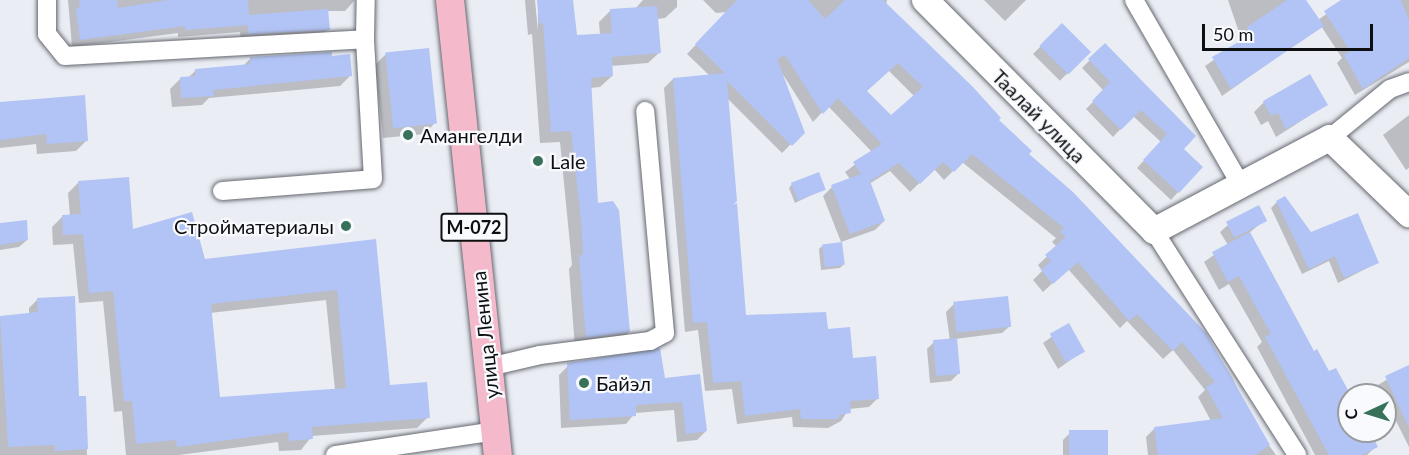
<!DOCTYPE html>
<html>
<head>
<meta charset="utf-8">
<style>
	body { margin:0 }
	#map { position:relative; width:1409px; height:455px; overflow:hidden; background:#eaedf4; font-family:Lato,sans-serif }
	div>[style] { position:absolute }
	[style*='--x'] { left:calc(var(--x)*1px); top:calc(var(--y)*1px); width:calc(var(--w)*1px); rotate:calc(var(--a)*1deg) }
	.shadow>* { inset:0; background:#0003; transform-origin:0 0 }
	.building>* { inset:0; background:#b2c4f5; transform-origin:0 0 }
	.roads { filter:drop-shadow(0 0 2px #66686f) drop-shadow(0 0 2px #66686f) }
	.street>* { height:18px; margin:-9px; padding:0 9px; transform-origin:9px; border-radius:9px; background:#fff }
	.secondary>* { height:26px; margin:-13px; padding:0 13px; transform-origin:13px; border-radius:13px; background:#fff }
	.primary>* { height:28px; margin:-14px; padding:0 14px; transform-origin:14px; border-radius:14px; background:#f4bacb }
	.dots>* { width:16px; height:16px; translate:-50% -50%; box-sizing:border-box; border:3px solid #f8fafe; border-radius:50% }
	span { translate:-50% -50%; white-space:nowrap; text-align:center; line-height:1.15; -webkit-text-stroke:4.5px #f8fafe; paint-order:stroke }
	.shield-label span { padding:2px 4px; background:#f8fafe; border:2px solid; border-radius:4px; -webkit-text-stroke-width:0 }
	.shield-label { font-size:18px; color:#0e0f11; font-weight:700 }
	.street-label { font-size:20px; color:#0e0f11 }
	.poi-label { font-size:20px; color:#0e0f11 }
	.left { translate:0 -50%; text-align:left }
	.right { translate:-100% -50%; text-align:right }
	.north { position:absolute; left:1337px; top:383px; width:60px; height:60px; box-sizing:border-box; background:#f8fafe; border:2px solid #9a9c9f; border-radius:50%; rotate:266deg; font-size:16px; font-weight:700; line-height:24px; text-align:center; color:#0e0f11 }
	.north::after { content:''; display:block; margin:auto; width:21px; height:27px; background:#37715a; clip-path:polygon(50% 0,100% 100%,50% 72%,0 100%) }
	.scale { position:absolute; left:1202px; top:24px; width:171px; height:27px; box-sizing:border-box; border:3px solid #0e0f11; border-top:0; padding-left:8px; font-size:18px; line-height:21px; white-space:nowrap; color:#0e0f11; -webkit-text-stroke:4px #f8fafe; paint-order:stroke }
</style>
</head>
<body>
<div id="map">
	<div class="shadow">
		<div style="clip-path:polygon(68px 0,355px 0,345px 11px,327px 11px,328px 29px,321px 37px,241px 42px,240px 32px,178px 37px,178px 33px,72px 47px)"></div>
		<div style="clip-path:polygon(525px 0,535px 0,538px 31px,538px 0,571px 0,575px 37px,600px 35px,599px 22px,610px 11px,635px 9px,643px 0,677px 0,677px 7px,665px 18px,657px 19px,660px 52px,648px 63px,611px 66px,612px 76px,600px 87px,590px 88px,596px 204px,629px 332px,617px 343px,575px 348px,569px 269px,572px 265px,560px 142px,540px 143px,532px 34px,528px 35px)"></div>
		<div style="clip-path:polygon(evenodd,703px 0,887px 0,886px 5px,1027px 155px,1205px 334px,1232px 377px,1254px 425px,1276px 455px,1148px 455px,1146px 437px,1155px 428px,1211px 421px,1198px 397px,1205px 390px,1173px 350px,1163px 359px,1127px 321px,1120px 328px,1068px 269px,1043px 292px,1033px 280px,1042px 271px,1038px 265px,1057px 247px,1052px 242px,1056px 238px,962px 162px,944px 180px,934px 169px,910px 192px,890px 171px,869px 184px,884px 221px,875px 230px,841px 242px,823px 196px,832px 187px,850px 179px,845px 172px,872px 152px,828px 106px,813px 122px,782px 73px,803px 132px,782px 153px,727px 98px,727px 209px,745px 316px,826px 331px,878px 398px,869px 407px,849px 409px,841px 421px,828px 428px,793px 427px,792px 417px,737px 424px,732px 389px,705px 391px,698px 330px,685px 332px,664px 88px,673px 79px,710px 76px,687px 54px,727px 12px,716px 13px,703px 0,888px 70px,914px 96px,891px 117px,865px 91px,888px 70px)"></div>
		<div style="clip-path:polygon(984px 0,1026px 0,1005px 21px)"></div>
		<div style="clip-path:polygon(1228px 0,1304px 0,1318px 20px,1346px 0,1409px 0,1409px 62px,1355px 95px,1337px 63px,1342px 58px,1321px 26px,1222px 96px,1205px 66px,1242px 41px)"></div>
		<div style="left:1062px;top:25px;width:38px;height:41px;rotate:45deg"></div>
		<div style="clip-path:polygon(1105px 45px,1182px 149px,1201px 167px,1171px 200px,1137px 168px,1161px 142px,1133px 116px,1113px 137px,1086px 109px,1104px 91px,1082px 68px)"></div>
		<div style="clip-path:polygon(386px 54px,435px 123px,424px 134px,383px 138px,375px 65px)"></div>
		<div style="clip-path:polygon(251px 58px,331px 58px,350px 76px,340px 86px,209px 98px,202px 105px,172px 107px,170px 89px,180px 79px,188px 78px,196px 70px,243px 66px)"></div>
		<div style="clip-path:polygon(1264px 102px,1326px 105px,1276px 137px,1268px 121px,1261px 125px,1254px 112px)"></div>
		<div style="clip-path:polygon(0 105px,86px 141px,76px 151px,37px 154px,36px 144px,0 148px)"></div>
		<div style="clip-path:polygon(1409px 115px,1409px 168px,1406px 170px,1383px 135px)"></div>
		<div style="clip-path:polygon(evenodd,79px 182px,132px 231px,204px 261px,375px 240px,389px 386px,428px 417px,417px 428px,312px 436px,301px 450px,279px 451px,278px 442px,179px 455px,126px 455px,122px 411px,114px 412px,103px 301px,79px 303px,73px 244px,53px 245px,52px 227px,63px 216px,70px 216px,68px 193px,79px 182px,326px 300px,335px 390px,219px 399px,210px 313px,326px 300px)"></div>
		<div style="clip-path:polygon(792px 184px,824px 189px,795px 203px,789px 188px)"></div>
		<div style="clip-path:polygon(1277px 202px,1310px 234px,1377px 263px,1338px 283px,1329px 261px,1302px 274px,1271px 208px)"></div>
		<div style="clip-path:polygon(1265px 220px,1249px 233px,1313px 353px,1329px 373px,1336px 370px,1349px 395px,1349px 431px,1368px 431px,1376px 446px,1367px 455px,1315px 455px,1257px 347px,1262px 342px,1229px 284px,1219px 290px,1204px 262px,1228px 245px,1220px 232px,1228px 225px)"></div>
		<div style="clip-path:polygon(0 224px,27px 240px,19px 247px,0 250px)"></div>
		<div style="clip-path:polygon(822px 246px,843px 265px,840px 268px,821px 270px,819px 249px)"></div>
		<div style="clip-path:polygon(37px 300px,78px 398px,85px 397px,87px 455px,0 455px,0 318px,29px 314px,29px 308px)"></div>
		<div style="clip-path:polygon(954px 304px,1010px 326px,1002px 333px,955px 339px,959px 373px,951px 381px,930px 383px,927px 349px,934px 342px,950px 341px,946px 312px)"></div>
		<div style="clip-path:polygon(1068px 325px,1083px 351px,1058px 369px,1043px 343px)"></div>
		<div style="clip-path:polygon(568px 366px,664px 379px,706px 431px,697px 440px,677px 442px,674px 410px,635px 413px,626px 424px,561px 428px,559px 375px)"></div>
		<div style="clip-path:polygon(1409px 366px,1409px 447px,1378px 385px)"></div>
		<div style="clip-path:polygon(1070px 433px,1107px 455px,1063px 455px,1063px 440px)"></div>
	</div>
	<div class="building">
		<div style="clip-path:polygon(79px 0,117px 0,118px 8px,168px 0,248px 0,249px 15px,328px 9px,330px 30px,248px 34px,248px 25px,185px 30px,185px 26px,80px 40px,76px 9px,80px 8px)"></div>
		<div style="clip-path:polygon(537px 0,573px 0,577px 35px,612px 33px,610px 9px,657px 6px,661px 53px,612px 57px,613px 76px,591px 78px,598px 203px,613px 201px,619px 210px,630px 332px,586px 338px,579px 256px,583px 254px,581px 220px,571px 131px,551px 132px,543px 23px,539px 24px)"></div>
		<div style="clip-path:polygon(evenodd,737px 0,808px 0,825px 19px,845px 0,883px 0,973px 87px,1001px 118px,999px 120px,1032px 151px,1029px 154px,1073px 192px,1206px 333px,1270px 445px,1255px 455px,1158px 455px,1154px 427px,1223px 418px,1206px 387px,1215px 382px,1182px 342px,1173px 351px,1137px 314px,1129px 321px,1078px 262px,1053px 284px,1041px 270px,1051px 261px,1045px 255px,1066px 237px,1060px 232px,1064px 228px,972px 154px,954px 172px,943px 162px,920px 184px,899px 163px,870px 181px,885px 221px,850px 234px,831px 185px,861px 174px,853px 162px,882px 144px,838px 98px,823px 114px,785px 55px,777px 59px,805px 133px,792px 146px,727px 81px,737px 201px,733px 205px,737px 203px,746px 315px,826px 312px,828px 329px,850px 327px,853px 358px,876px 356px,879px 399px,850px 401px,851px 413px,839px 415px,839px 419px,801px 419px,800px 409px,745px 416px,741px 381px,713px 383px,707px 322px,693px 323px,673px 78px,725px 73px,695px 44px,737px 0,898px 63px,923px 87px,891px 115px,867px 91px,898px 63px)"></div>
		<div style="clip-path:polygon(1287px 0,1306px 0,1324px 26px,1231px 89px,1212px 57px,1249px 36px,1247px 27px)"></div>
		<div style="clip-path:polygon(1341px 0,1401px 0,1409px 21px,1409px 58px,1363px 89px,1344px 55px,1350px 51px,1324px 11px)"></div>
		<div style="left:1062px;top:23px;width:41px;height:32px;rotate:45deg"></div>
		<div style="clip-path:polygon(1105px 43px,1196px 136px,1184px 149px,1203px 167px,1179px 193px,1143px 160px,1167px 134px,1141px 110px,1121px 130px,1092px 101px,1110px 82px,1088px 59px)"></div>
		<div style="left:429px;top:48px;width:76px;height:44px;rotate:84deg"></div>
		<div style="clip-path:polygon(332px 52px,332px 56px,350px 54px,352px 76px,213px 90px,214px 96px,181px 98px,180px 77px,196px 76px,195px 69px,250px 64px,250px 57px)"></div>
		<div style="clip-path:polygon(1310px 74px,1328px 105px,1286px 129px,1278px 113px,1271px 116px,1263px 101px)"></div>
		<div style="clip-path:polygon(85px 95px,88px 141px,47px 144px,46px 134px,0 140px,0 102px)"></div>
		<div style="left:819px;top:172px;width:19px;height:30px;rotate:69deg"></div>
		<div style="clip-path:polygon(evenodd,129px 177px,133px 229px,192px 212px,205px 259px,376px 239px,390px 385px,427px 382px,430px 418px,312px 427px,313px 439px,289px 441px,288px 432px,177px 447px,176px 440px,136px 444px,132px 401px,124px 401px,113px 291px,89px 293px,83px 234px,63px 235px,62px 215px,81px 214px,78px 181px,129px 177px,337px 290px,346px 388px,220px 397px,211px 304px,337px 290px)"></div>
		<div style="clip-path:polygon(1285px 196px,1311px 232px,1358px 213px,1379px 263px,1344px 278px,1335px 256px,1309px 269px,1276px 201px)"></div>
		<div style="left:1259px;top:205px;width:18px;height:37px;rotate:63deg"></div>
		<div style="clip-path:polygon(27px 220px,28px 240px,0 245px,0 223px)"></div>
		<div style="clip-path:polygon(1250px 232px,1314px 351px,1317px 349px,1329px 371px,1336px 368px,1349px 392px,1349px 431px,1370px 431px,1378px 447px,1362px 455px,1329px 455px,1265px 337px,1271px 334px,1239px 276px,1228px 282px,1212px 252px)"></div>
		<div style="left:842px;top:242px;width:23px;height:20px;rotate:83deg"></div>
		<div style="clip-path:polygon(75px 296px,79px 396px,86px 396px,88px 449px,55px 451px,55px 445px,8px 447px,0 316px,38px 312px,37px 298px)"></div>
		<div style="left:1008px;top:296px;width:31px;height:55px;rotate:84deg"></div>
		<div style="left:1069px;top:323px;width:33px;height:22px;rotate:61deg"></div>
		<div style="left:957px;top:338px;width:36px;height:24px;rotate:85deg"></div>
		<div style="clip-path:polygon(660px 348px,665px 378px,700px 374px,707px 431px,686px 434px,682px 402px,636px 405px,636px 416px,570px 420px,567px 363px)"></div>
		<div style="clip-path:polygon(1409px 365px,1409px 428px,1385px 376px)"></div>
		<div style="left:1108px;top:430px;width:25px;height:39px;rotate:90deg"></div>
	</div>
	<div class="roads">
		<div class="street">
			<div style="--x:47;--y:0;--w:34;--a:90"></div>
			<div style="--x:47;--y:34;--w:28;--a:51"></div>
			<div style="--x:65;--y:56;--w:300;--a:-3.2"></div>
			<div style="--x:365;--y:39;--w:39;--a:-89"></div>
			<div style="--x:1134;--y:0;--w:214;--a:60"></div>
			<div style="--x:1330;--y:138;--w:77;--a:-39.2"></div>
			<div style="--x:1390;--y:89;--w:20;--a:-20"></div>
			<div style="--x:222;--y:191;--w:151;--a:-4.5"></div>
			<div style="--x:373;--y:179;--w:140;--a:-93.3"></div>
			<div style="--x:1154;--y:231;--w:266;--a:57.4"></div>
			<div style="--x:489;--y:367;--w:52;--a:-13.2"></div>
			<div style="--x:540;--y:355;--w:111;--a:-7.3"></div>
			<div style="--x:650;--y:341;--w:17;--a:-28"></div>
			<div style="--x:665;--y:333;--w:223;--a:-95.1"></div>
			<div style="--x:335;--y:455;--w:162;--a:-8.5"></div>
		</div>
		<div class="secondary">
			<div style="--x:925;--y:0;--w:325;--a:45.2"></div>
			<div style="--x:1154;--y:231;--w:199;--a:-27.9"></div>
			<div style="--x:1330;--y:138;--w:110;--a:43.9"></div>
		</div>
		<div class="primary">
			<div style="--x:450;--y:0;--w:458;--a:84"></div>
		</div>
	</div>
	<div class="dots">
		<div style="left:408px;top:135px;background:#37715a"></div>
		<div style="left:538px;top:161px;background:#37715a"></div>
		<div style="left:346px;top:226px;background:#37715a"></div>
		<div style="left:584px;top:383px;background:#37715a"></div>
	</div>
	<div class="shield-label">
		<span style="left:474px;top:227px">М-072</span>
	</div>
	<div class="street-label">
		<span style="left:1039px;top:116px;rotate:45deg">Таалай улица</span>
		<span style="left:485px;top:335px;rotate:-96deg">улица Ленина</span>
	</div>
	<div class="poi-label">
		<span class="left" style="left:420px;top:135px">Амангелди</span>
		<span class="left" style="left:550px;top:161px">Lale</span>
		<span class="right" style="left:334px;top:226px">Стройматериалы</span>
		<span class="left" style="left:596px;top:383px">Байэл</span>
	</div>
	<div class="north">С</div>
	<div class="scale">50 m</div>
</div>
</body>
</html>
